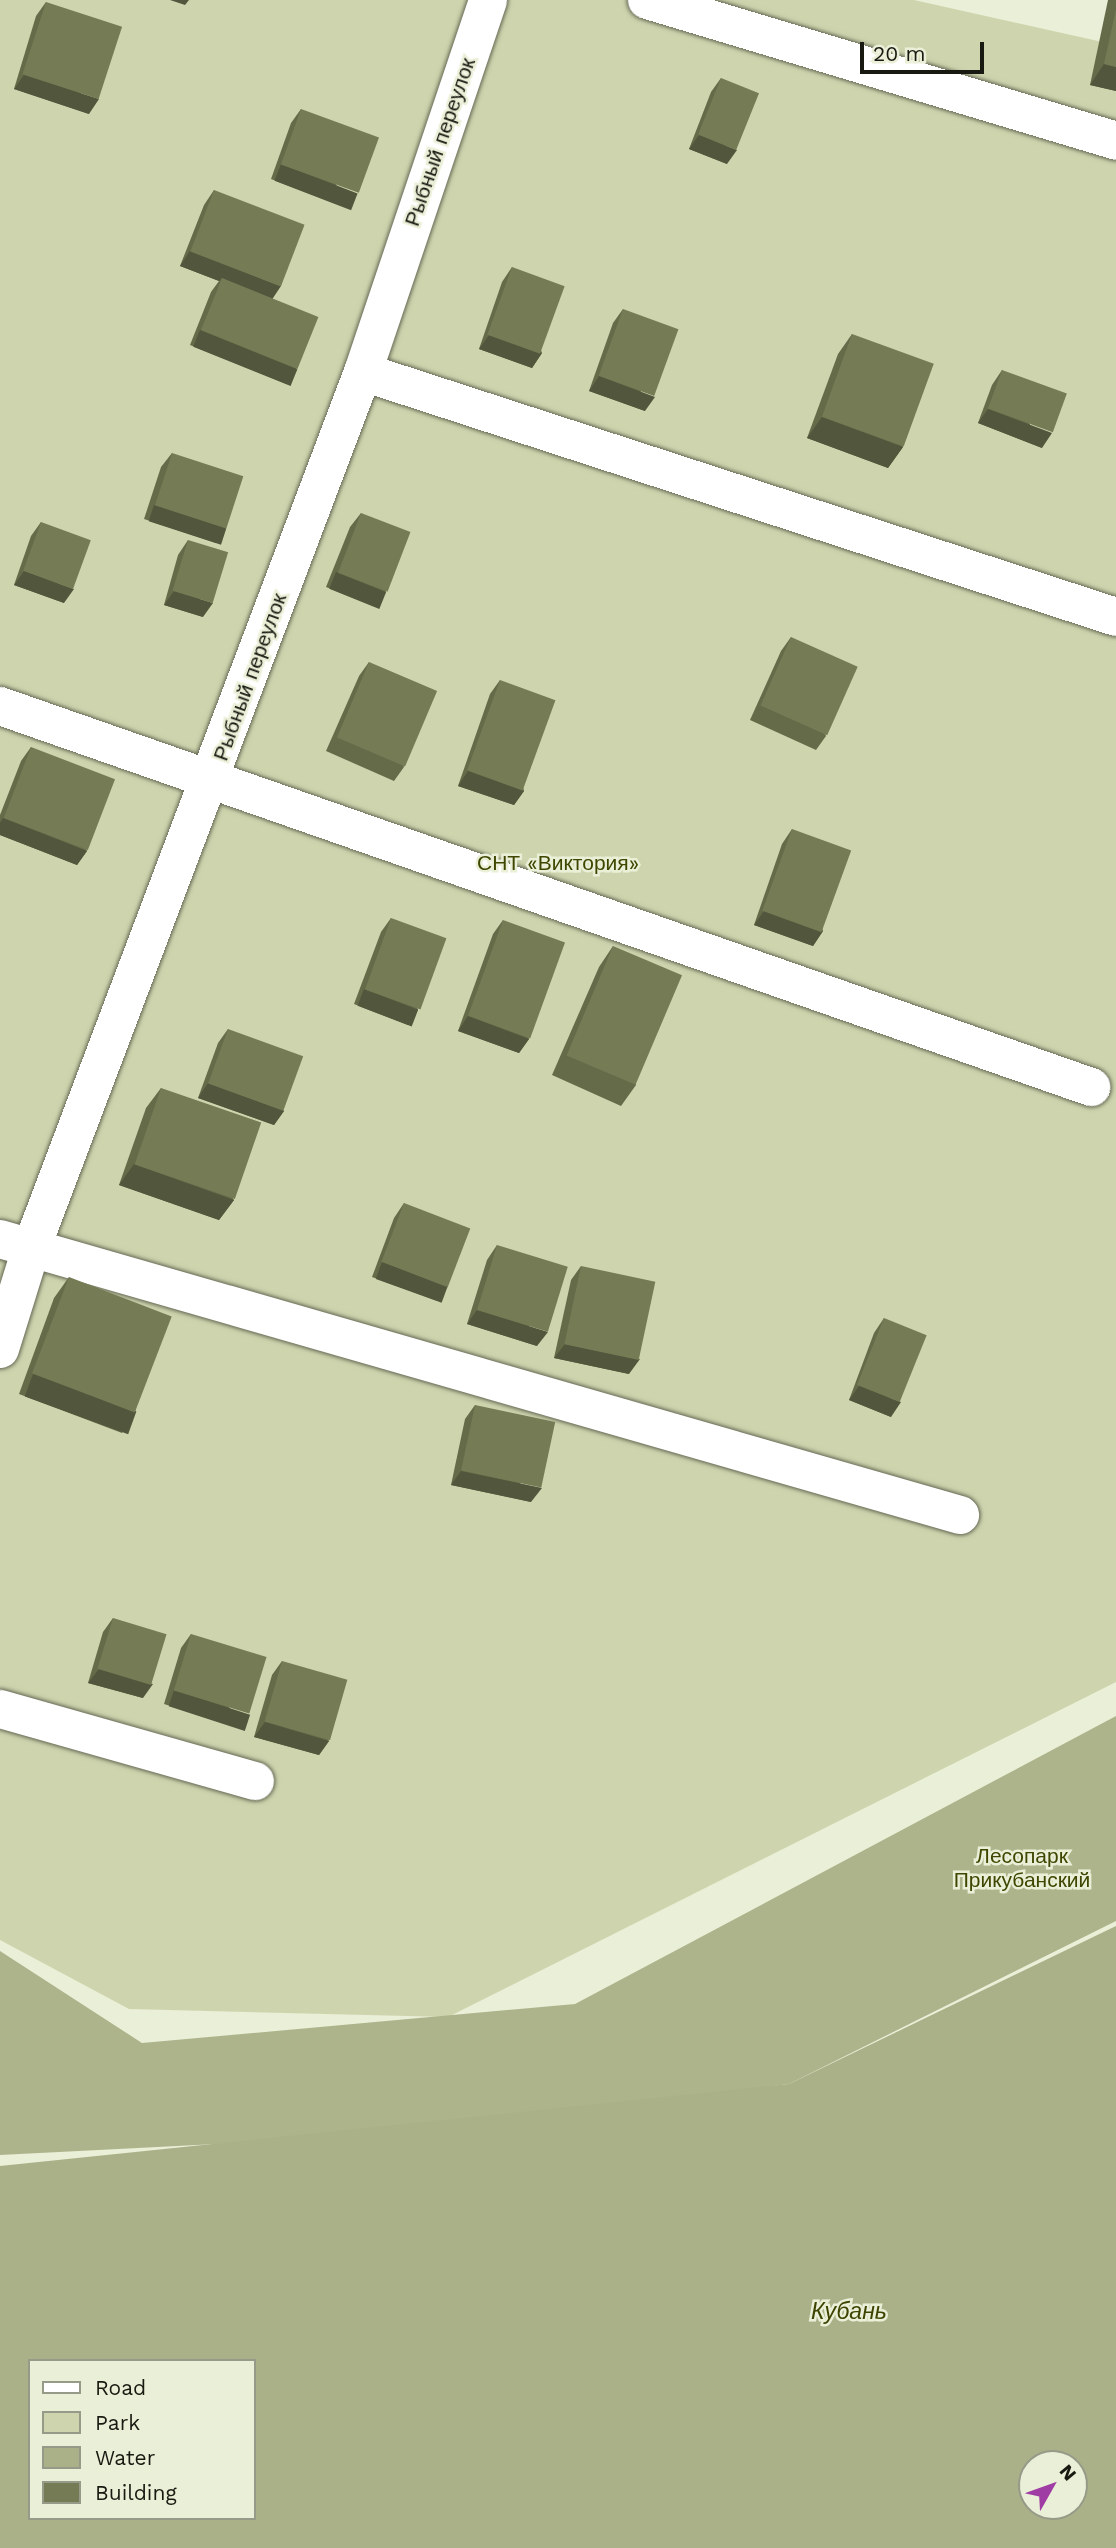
<!DOCTYPE html>
<html>
<head>
<meta charset="utf-8">
<style>
	body { margin:0 }
	#map { position:relative; width:1116px; height:2548px; overflow:hidden; background:#eaefd7; font-family:"Work Sans",sans-serif }
	div>[style] { position:absolute }
	[style*='--x'] { left:calc(var(--x)*1px); top:calc(var(--y)*1px); width:calc(var(--w)*1px); rotate:calc(var(--a)*1deg) }
	.green>* { inset:0; background:#ced5ae }
	.forest>* { inset:0; background:#adb48c }
	.water>* { inset:0; background:#aab189 }
	.roads { filter:drop-shadow(0 0 2px #666955) drop-shadow(0 0 2px #666955) }
	.minor>* { height:38px; margin:-19px; padding:0 19px; transform-origin:19px; border-radius:19px; background:#fff }
	.wall>* { inset:0; background:#656a49 }
	.shaded-wall>* { inset:0; background:#52563c; transform-origin:0 0 }
	.building>* { inset:0; background:#757b55; transform-origin:0 0 }
	span { translate:-50% -50%; white-space:nowrap; text-align:center; line-height:1.15; -webkit-text-stroke:5px #eaefd7; paint-order:stroke }
	.street-label { font-size:21px; color:#181a11 }
	.park-label { font-size:21px; color:#3f4600 }
	.water-label { font-size:23px; color:#3e4400; font-style:italic }
	.legend { position:absolute; left:28px; top:2359px; width:228px; height:161px; box-sizing:border-box; background:#eaefd7; border:2px solid #969a88; margin:0; padding:9px 12px; list-style:none; font-size:21px; color:#181a11 }
	.legend li { display:flex; align-items:center; gap:14px; height:35px }
	.legend b { width:35px; border:2px solid #969a88 }
	.north { position:absolute; left:1018px; top:2450px; width:70px; height:70px; box-sizing:border-box; background:#eaefd7; border:2px solid #969a88; border-radius:50%; rotate:50deg; font-size:19px; font-weight:700; line-height:28px; text-align:center; color:#181a11 }
	.north::after { content:''; display:block; margin:auto; width:24px; height:32px; background:#9f3da4; clip-path:polygon(50% 0,100% 100%,50% 72%,0 100%) }
	.scale { position:absolute; left:860px; top:42px; width:124px; height:32px; box-sizing:border-box; border:4px solid #181a11; border-top:0; padding-left:9px; font-size:21px; line-height:24px; white-space:nowrap; color:#181a11; -webkit-text-stroke:5px #eaefd7; paint-order:stroke }
</style>
</head>
<body>
<div id="map">
	<div class="green">
		<div style="clip-path:polygon(0 0,914px 0,1116px 45px,1116px 1682px,448px 2017px,129px 2009px,0 1940px)"></div>
	</div>
	<div class="forest">
		<div style="clip-path:polygon(1116px 1716px,1116px 1921px,789px 2084px,414px 2134px,0 2155px,0 1951px,142px 2043px,575px 2004px)"></div>
	</div>
	<div class="water">
		<div style="clip-path:polygon(evenodd,1116px 1926px,1116px 2548px,0 2548px,0 2166px,789px 2084px,1116px 1926px,30px 2361px,254px 2361px,254px 2518px,30px 2518px,30px 2361px,1116px 1926px,1032px 2464px,1074px 2464px,1074px 2506px,1032px 2506px,1032px 2464px)"></div>
	</div>
	<div class="roads">
		<div class="minor">
			<div style="--x:647;--y:0;--w:490;--a:16.7"></div>
			<div style="--x:363;--y:372;--w:792;--a:18.02"></div>
			<div style="--x:0;--y:706;--w:1156;--a:19.25"></div>
			<div style="--x:0;--y:1239;--w:999;--a:16.04"></div>
			<div style="--x:0;--y:1349;--w:105;--a:-72.8"></div>
			<div style="--x:31;--y:1249;--w:938;--a:-69.27"></div>
			<div style="--x:363;--y:372;--w:392;--a:-71.4"></div>
			<div style="--x:0;--y:1709;--w:265;--a:15.8"></div>
		</div>
	</div>
	<div class="wall">
		<div style="clip-path:polygon(1108px 0,1116px 0,1116px 91px,1090px 85px)"></div>
		<div style="clip-path:polygon(46px 2px,89px 114px,14px 89px,36px 16px)"></div>
		<div style="clip-path:polygon(721px 78px,727px 164px,689px 149px,711px 92px)"></div>
		<div style="clip-path:polygon(301px 109px,347px 208px,271px 179px,291px 123px)"></div>
		<div style="clip-path:polygon(214px 190px,272px 298px,297px 370px,287px 384px,190px 345px,211px 292px,219px 281px,180px 266px,204px 205px)"></div>
		<div style="clip-path:polygon(512px 267px,542px 353px,532px 368px,479px 349px,502px 282px)"></div>
		<div style="clip-path:polygon(623px 309px,645px 411px,589px 391px,613px 323px)"></div>
		<div style="clip-path:polygon(852px 334px,903px 447px,888px 468px,807px 438px,838px 354px)"></div>
		<div style="clip-path:polygon(1002px 370px,1042px 448px,978px 423px,992px 385px)"></div>
		<div style="clip-path:polygon(172px 453px,226px 529px,216px 543px,144px 519px,161px 467px)"></div>
		<div style="clip-path:polygon(361px 513px,386px 592px,376px 607px,326px 587px,350px 527px)"></div>
		<div style="clip-path:polygon(41px 522px,64px 603px,14px 585px,31px 536px)"></div>
		<div style="clip-path:polygon(188px 540px,203px 617px,164px 605px,178px 555px)"></div>
		<div style="clip-path:polygon(791px 637px,826px 736px,816px 750px,750px 720px,781px 651px)"></div>
		<div style="clip-path:polygon(369px 662px,404px 767px,394px 781px,326px 751px,359px 676px)"></div>
		<div style="clip-path:polygon(500px 680px,524px 791px,514px 805px,458px 786px,490px 694px)"></div>
		<div style="clip-path:polygon(31px 747px,87px 851px,77px 865px,0 835px,0 815px,21px 761px)"></div>
		<div style="clip-path:polygon(792px 829px,823px 931px,813px 946px,754px 925px,782px 844px)"></div>
		<div style="clip-path:polygon(391px 918px,418px 1010px,408px 1025px,354px 1004px,381px 932px)"></div>
		<div style="clip-path:polygon(503px 920px,529px 1039px,519px 1053px,458px 1031px,493px 934px)"></div>
		<div style="clip-path:polygon(613px 946px,636px 1085px,621px 1106px,552px 1075px,599px 967px)"></div>
		<div style="clip-path:polygon(228px 1029px,284px 1111px,274px 1125px,198px 1098px,218px 1043px)"></div>
		<div style="clip-path:polygon(161px 1088px,234px 1200px,219px 1220px,119px 1185px,146px 1108px)"></div>
		<div style="clip-path:polygon(404px 1203px,448px 1286px,438px 1301px,372px 1277px,394px 1218px)"></div>
		<div style="clip-path:polygon(497px 1245px,537px 1346px,467px 1324px,487px 1260px)"></div>
		<div style="clip-path:polygon(581px 1266px,629px 1374px,554px 1358px,571px 1280px)"></div>
		<div style="clip-path:polygon(69px 1277px,136px 1412px,122px 1433px,19px 1394px,54px 1298px)"></div>
		<div style="clip-path:polygon(884px 1318px,891px 1417px,849px 1400px,874px 1333px)"></div>
		<div style="clip-path:polygon(475px 1405px,531px 1502px,451px 1485px,465px 1419px)"></div>
		<div style="clip-path:polygon(113px 1618px,143px 1698px,88px 1683px,103px 1632px)"></div>
		<div style="clip-path:polygon(191px 1634px,240px 1728px,164px 1704px,181px 1648px)"></div>
		<div style="clip-path:polygon(282px 1661px,329px 1741px,319px 1755px,254px 1737px,272px 1675px)"></div>
	</div>
	<div class="shaded-wall">
		<div style="clip-path:polygon(170px 0,189px 0,185px 5px)"></div>
		<div style="clip-path:polygon(1104px 64px,1116px 67px,1116px 91px,1090px 85px)"></div>
		<div style="clip-path:polygon(24px 75px,99px 99px,89px 114px,14px 89px)"></div>
		<div style="clip-path:polygon(699px 135px,737px 150px,727px 164px,689px 149px)"></div>
		<div style="left:281px;top:164px;width:82px;height:18px;rotate:21deg"></div>
		<div style="clip-path:polygon(190px 251px,281px 286px,271px 301px,222px 278px,219px 281px,180px 266px)"></div>
		<div style="left:200px;top:330px;width:105px;height:18px;rotate:22deg"></div>
		<div style="clip-path:polygon(489px 335px,542px 353px,532px 368px,479px 349px)"></div>
		<div style="clip-path:polygon(599px 376px,655px 397px,645px 411px,589px 391px)"></div>
		<div style="clip-path:polygon(988px 409px,1052px 433px,1042px 448px,978px 423px)"></div>
		<div style="clip-path:polygon(822px 417px,903px 447px,888px 468px,807px 438px)"></div>
		<div style="left:154px;top:505px;width:76px;height:17px;rotate:18deg"></div>
		<div style="clip-path:polygon(24px 571px,74px 589px,64px 603px,14px 585px)"></div>
		<div style="left:336px;top:572px;width:54px;height:18px;rotate:22deg"></div>
		<div style="clip-path:polygon(174px 591px,213px 603px,203px 617px,164px 605px)"></div>
		<div style="clip-path:polygon(468px 771px,524px 791px,514px 805px,458px 786px)"></div>
		<div style="clip-path:polygon(3px 818px,87px 851px,77px 865px,0 835px,0 823px)"></div>
		<div style="clip-path:polygon(764px 911px,823px 931px,813px 946px,754px 925px)"></div>
		<div style="left:364px;top:989px;width:58px;height:18px;rotate:21deg"></div>
		<div style="clip-path:polygon(468px 1016px,529px 1039px,519px 1053px,458px 1031px)"></div>
		<div style="clip-path:polygon(208px 1083px,284px 1111px,274px 1125px,198px 1098px)"></div>
		<div style="clip-path:polygon(134px 1164px,234px 1200px,219px 1220px,119px 1185px)"></div>
		<div style="left:382px;top:1262px;width:70px;height:18px;rotate:20deg"></div>
		<div style="clip-path:polygon(477px 1310px,548px 1332px,537px 1346px,467px 1324px)"></div>
		<div style="clip-path:polygon(565px 1344px,640px 1359px,629px 1374px,554px 1358px)"></div>
		<div style="left:33px;top:1374px;width:110px;height:24px;rotate:20deg"></div>
		<div style="clip-path:polygon(859px 1386px,901px 1402px,891px 1417px,849px 1400px)"></div>
		<div style="clip-path:polygon(461px 1471px,542px 1488px,531px 1502px,451px 1485px)"></div>
		<div style="clip-path:polygon(99px 1669px,153px 1684px,143px 1698px,88px 1683px)"></div>
		<div style="left:174px;top:1690px;width:80px;height:17px;rotate:18deg"></div>
		<div style="clip-path:polygon(265px 1722px,329px 1741px,319px 1755px,254px 1737px)"></div>
	</div>
	<div class="building">
		<div style="left:46px;top:2px;width:80px;height:76px;rotate:18deg"></div>
		<div style="clip-path:polygon(1116px 9px,1116px 67px,1104px 64px)"></div>
		<div style="left:721px;top:78px;width:41px;height:61px;rotate:22deg"></div>
		<div style="left:301px;top:109px;width:83px;height:59px;rotate:20deg"></div>
		<div style="left:214px;top:190px;width:97px;height:66px;rotate:21deg"></div>
		<div style="left:512px;top:267px;width:56px;height:72px;rotate:20deg"></div>
		<div style="left:222px;top:278px;width:104px;height:56px;rotate:22deg"></div>
		<div style="left:623px;top:309px;width:59px;height:71px;rotate:20deg"></div>
		<div style="left:852px;top:334px;width:87px;height:88px;rotate:20deg"></div>
		<div style="left:1002px;top:370px;width:69px;height:41px;rotate:20deg"></div>
		<div style="left:172px;top:453px;width:75px;height:55px;rotate:18deg"></div>
		<div style="left:361px;top:513px;width:53px;height:64px;rotate:21deg"></div>
		<div style="left:41px;top:522px;width:53px;height:52px;rotate:20deg"></div>
		<div style="left:188px;top:540px;width:42px;height:53px;rotate:17deg"></div>
		<div style="left:791px;top:637px;width:73px;height:75px;rotate:24deg"></div>
		<div style="left:369px;top:662px;width:74px;height:82px;rotate:23deg"></div>
		<div style="left:500px;top:680px;width:59px;height:96px;rotate:20deg"></div>
		<div style="left:31px;top:747px;width:90px;height:76px;rotate:21deg"></div>
		<div style="left:792px;top:829px;width:63px;height:87px;rotate:20deg"></div>
		<div style="left:391px;top:918px;width:59px;height:76px;rotate:20deg"></div>
		<div style="left:503px;top:920px;width:66px;height:102px;rotate:20deg"></div>
		<div style="left:613px;top:946px;width:75px;height:119px;rotate:23deg"></div>
		<div style="left:228px;top:1029px;width:80px;height:58px;rotate:20deg"></div>
		<div style="left:161px;top:1088px;width:106px;height:81px;rotate:19deg"></div>
		<div style="left:404px;top:1203px;width:71px;height:63px;rotate:21deg"></div>
		<div style="left:497px;top:1245px;width:74px;height:68px;rotate:17deg"></div>
		<div style="left:581px;top:1266px;width:76px;height:80px;rotate:12deg"></div>
		<div style="left:69px;top:1277px;width:110px;height:103px;rotate:21deg"></div>
		<div style="left:884px;top:1318px;width:46px;height:72px;rotate:22deg"></div>
		<div style="left:475px;top:1405px;width:82px;height:67px;rotate:12deg"></div>
		<div style="left:113px;top:1618px;width:56px;height:53px;rotate:17deg"></div>
		<div style="left:191px;top:1634px;width:79px;height:59px;rotate:17deg"></div>
		<div style="left:282px;top:1661px;width:68px;height:63px;rotate:16deg"></div>
	</div>
	<div class="street-label">
		<span style="left:440px;top:142px;rotate:-71deg">Рыбный переулок</span>
		<span style="left:250px;top:677px;rotate:-70deg">Рыбный переулок</span>
	</div>
	<div class="park-label">
		<span style="left:558px;top:863px">СНТ «Виктория»</span>
		<span style="left:1022px;top:1868px">Лесопарк<br>Прикубанский</span>
	</div>
	<div class="water-label">
		<span style="left:849px;top:2312px">Кубань</span>
	</div>
	<ul class="legend">
	<li><b style="height:9px;background:#fff"></b>Road</li>
	<li><b style="height:19px;background:#ced5ae"></b>Park</li>
	<li><b style="height:19px;background:#aab189"></b>Water</li>
	<li><b style="height:19px;background:#757b55"></b>Building</li>
	</ul>
	<div class="north">N</div>
	<div class="scale">20 m</div>
</div>
</body>
</html>
